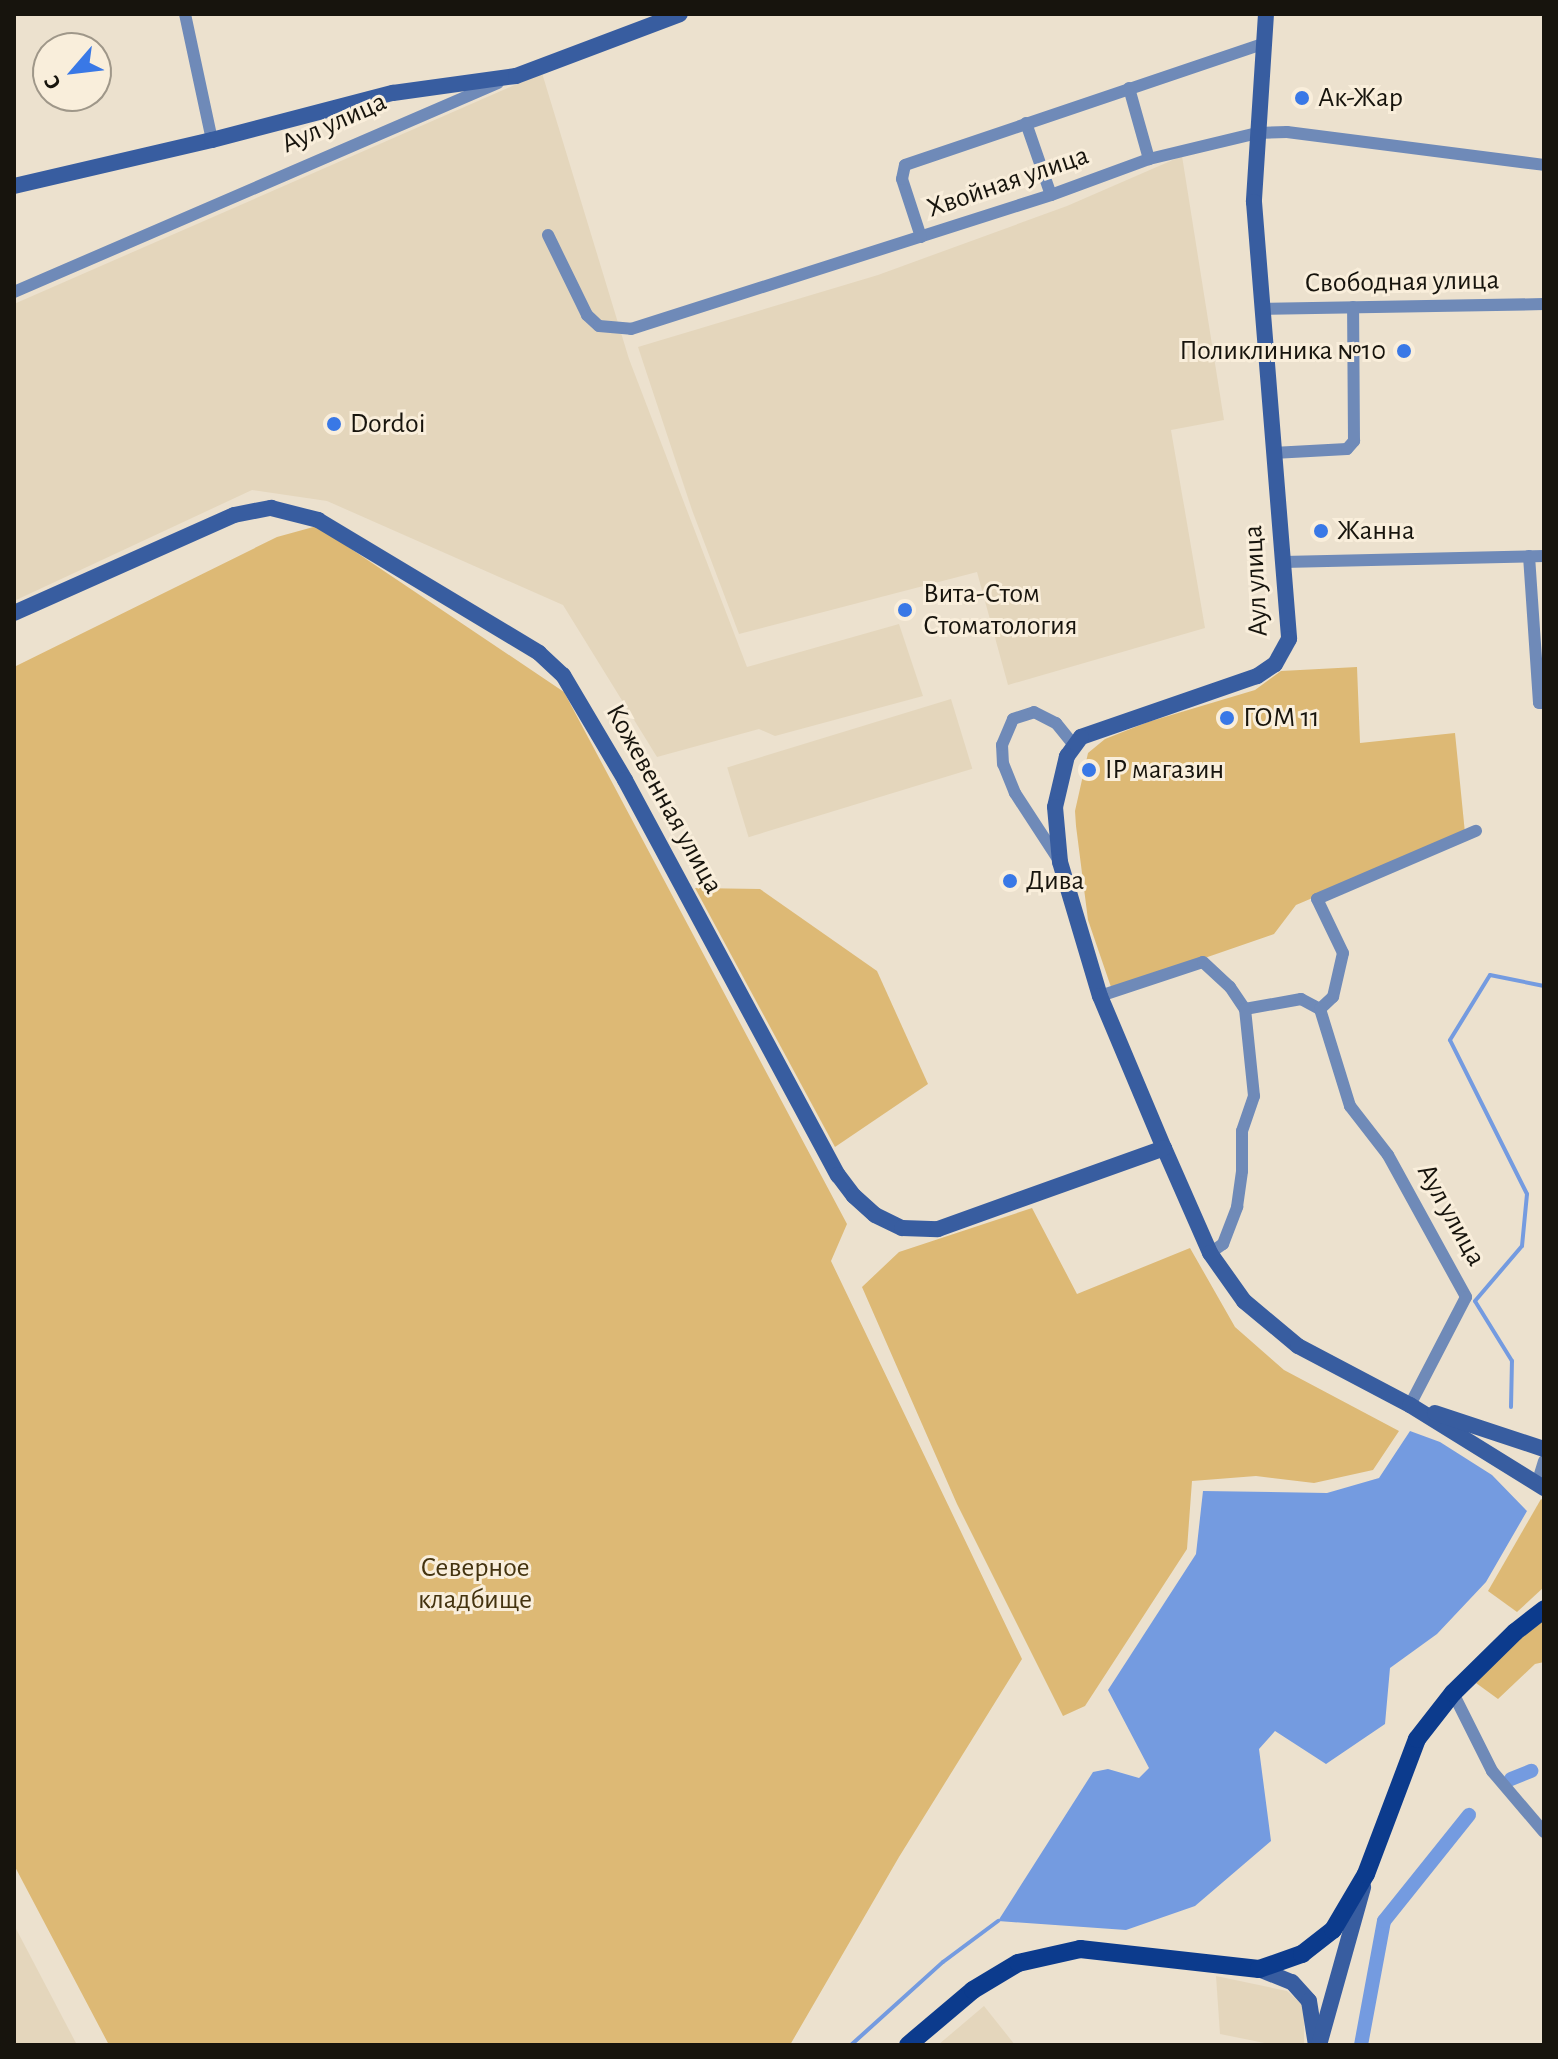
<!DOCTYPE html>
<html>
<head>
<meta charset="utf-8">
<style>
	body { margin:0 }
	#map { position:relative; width:1558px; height:2059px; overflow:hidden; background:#ece1ce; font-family:"Alegreya Sans",sans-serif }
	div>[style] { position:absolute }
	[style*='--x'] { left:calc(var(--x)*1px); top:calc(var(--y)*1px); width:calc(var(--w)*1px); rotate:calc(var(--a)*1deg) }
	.built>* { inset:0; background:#e4d6bc; transform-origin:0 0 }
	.green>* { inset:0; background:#ddb975 }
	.water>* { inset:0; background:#749be0 }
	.stream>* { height:4px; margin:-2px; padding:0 2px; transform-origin:2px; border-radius:2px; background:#749be0 }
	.canal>* { height:14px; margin:-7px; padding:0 7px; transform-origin:7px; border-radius:7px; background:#749be0 }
	.street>* { height:12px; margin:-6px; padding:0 6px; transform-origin:6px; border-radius:6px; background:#6f8ab8 }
	.secondary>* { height:16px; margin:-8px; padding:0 8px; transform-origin:8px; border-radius:8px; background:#385da0 }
	.primary>* { height:18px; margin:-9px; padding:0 9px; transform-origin:9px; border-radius:9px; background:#0c3b8d }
	.dots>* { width:22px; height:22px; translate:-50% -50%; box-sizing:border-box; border:4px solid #f9eedb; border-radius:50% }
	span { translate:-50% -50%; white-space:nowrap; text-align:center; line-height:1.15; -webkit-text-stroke:6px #f9eedb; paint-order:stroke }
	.poi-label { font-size:28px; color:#17140d }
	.left { translate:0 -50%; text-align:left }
	.right { translate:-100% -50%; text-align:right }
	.street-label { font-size:28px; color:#17140d }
	.park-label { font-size:28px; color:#44330f }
	.frame { position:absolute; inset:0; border:16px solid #17140d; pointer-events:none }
	.north { position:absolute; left:32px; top:32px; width:80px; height:80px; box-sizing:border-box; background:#f9eedb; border:2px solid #9f9789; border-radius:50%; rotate:242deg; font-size:22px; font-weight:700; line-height:32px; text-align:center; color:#17140d }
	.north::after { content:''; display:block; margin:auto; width:28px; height:36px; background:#3978e6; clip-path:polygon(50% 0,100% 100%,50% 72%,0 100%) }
</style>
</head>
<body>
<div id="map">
	<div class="built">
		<div style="clip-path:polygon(542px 73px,629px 359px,747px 667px,899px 624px,923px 696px,775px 736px,759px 729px,657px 757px,563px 605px,327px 501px,252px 490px,14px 601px,14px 304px)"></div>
		<div style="clip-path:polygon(1182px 156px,1224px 420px,1171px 430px,1205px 628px,1008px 685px,977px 572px,739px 634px,692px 510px,638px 347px,878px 275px,1067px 206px)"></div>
		<div style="left:951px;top:699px;width:73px;height:234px;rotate:73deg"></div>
		<div style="clip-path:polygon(14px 1925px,77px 2045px,14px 2045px)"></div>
		<div style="clip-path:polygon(1216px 1976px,1287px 1991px,1304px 2006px,1304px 2045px,1274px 2045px,1220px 2034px)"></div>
		<div style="clip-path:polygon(984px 2006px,1015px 2045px,938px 2045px)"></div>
	</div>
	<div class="green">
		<div style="clip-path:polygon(317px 526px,564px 692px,847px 1224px,831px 1261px,1022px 1659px,899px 1857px,790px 2045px,109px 2045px,14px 1865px,14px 667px,277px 537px)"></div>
		<div style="clip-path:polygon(1357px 667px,1360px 743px,1455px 733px,1465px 833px,1296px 905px,1274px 934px,1112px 990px,1088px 920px,1076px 826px,1075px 811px,1088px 753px,1105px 739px,1148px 722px,1255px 690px,1281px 671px)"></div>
		<div style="clip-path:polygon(695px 888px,760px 889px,877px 971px,928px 1084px,835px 1147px)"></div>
		<div style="clip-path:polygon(1032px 1208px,1077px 1294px,1190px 1248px,1235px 1327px,1284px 1370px,1399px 1431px,1373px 1470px,1314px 1483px,1256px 1476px,1192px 1481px,1187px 1549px,1085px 1706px,1063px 1716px,957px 1504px,862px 1287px,899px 1252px)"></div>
		<div style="clip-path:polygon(1541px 1499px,1544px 1501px,1544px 1587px,1517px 1612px,1488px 1591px)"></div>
		<div style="clip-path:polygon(1544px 1618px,1544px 1662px,1535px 1664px,1498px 1699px,1476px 1683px,1524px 1632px)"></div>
	</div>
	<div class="water">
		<div style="clip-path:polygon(1410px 1431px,1440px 1442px,1492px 1475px,1527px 1511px,1486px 1582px,1437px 1634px,1390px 1668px,1385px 1724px,1326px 1764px,1275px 1731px,1259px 1749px,1271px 1841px,1195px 1906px,1126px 1930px,998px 1921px,1093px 1772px,1108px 1769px,1139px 1778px,1149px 1768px,1108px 1690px,1196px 1554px,1203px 1491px,1327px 1493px,1379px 1478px)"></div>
	</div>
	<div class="stream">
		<div style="--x:1511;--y:1407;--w:46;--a:-88.8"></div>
		<div style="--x:1512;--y:1361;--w:70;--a:-121.7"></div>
		<div style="--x:1475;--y:1301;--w:72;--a:-49.5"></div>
		<div style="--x:1522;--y:1246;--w:52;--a:-84.5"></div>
		<div style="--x:1527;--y:1194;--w:172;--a:-116.6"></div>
		<div style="--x:1450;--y:1040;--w:76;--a:-58.4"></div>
		<div style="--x:1490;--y:975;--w:55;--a:11.5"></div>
		<div style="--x:851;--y:2045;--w:124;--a:-42.1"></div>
		<div style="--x:943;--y:1962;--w:69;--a:-36.7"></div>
	</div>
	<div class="canal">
		<div style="--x:1511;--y:1779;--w:22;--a:-22"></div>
		<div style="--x:1361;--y:2045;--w:126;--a:-79.5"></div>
		<div style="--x:1384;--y:1921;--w:136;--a:-51.3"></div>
	</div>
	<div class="street">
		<div style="--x:185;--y:14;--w:129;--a:77.9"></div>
		<div style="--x:1129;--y:88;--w:74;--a:74.3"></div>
		<div style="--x:1026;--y:123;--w:76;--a:70.9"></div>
		<div style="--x:548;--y:235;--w:89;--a:64"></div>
		<div style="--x:587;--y:315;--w:16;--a:43"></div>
		<div style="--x:599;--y:326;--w:32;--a:5"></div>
		<div style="--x:631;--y:329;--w:441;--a:-17.7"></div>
		<div style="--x:1051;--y:195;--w:104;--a:-20.2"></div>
		<div style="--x:1149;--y:159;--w:111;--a:-13.5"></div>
		<div style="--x:1257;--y:133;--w:30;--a:-2"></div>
		<div style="--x:1287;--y:132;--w:259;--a:7.3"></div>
		<div style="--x:921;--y:237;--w:61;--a:-108.1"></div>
		<div style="--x:902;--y:179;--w:14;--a:-78"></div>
		<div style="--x:905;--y:165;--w:377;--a:-18.7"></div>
		<div style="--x:14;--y:292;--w:527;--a:-23.36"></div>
		<div style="--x:1261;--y:309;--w:283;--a:-1"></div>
		<div style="--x:1273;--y:453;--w:74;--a:-3.1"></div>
		<div style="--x:1347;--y:449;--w:11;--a:-49"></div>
		<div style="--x:1354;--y:441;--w:134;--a:-90.4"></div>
		<div style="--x:1529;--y:556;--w:147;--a:86.1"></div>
		<div style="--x:1539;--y:703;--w:5;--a:0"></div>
		<div style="--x:1283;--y:562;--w:261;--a:-1.3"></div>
		<div style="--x:1058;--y:859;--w:79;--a:-123.1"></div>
		<div style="--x:1015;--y:793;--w:31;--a:-112"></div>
		<div style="--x:1003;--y:764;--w:19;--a:-93"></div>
		<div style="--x:1002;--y:745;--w:28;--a:-67"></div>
		<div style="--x:1013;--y:719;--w:22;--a:-18"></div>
		<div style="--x:1034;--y:712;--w:25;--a:27"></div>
		<div style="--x:1056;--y:723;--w:27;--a:51"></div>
		<div style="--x:1100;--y:996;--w:108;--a:-18.3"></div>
		<div style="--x:1203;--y:962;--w:37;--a:43"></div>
		<div style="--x:1230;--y:987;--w:27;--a:56"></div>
		<div style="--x:1245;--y:1009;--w:57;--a:-10.1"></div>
		<div style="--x:1301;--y:999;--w:21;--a:28"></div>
		<div style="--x:1320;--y:1009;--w:102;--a:72.8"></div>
		<div style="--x:1350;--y:1106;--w:62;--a:52.2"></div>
		<div style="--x:1388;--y:1155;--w:162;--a:61.2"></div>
		<div style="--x:1466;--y:1297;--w:122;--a:117.4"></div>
		<div style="--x:1320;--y:1009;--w:18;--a:-43"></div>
		<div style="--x:1333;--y:997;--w:45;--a:-77.2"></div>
		<div style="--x:1343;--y:953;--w:60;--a:-115.7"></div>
		<div style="--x:1317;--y:899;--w:173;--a:-23.2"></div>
		<div style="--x:1210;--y:1253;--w:16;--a:-35"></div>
		<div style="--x:1223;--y:1244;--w:40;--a:-69"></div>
		<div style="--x:1237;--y:1207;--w:36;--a:-82"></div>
		<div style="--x:1242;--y:1171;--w:40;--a:-90"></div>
		<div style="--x:1242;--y:1131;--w:37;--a:-71"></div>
		<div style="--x:1254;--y:1096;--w:87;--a:-95.9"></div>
		<div style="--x:1537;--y:1484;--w:24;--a:-73"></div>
		<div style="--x:1453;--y:1693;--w:87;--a:63.4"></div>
		<div style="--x:1492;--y:1771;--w:80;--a:49.6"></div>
	</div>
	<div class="secondary">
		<div style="--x:1266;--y:14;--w:188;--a:93.7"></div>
		<div style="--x:1254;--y:202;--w:438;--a:85.4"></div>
		<div style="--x:1289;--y:639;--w:29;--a:119"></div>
		<div style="--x:1275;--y:664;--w:22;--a:146"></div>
		<div style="--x:1257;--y:676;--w:186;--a:160.9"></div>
		<div style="--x:1081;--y:737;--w:24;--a:126"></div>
		<div style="--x:1067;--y:756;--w:52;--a:103.2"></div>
		<div style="--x:1055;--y:807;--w:55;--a:84.8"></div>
		<div style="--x:1060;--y:862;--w:140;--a:73.4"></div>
		<div style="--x:1100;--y:996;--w:165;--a:67.2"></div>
		<div style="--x:1164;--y:1148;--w:115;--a:66.3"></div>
		<div style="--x:1210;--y:1253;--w:59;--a:54.7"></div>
		<div style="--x:1244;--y:1301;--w:70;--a:39.8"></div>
		<div style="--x:1298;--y:1346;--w:127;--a:27.8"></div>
		<div style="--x:1410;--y:1405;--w:158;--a:31.8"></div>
		<div style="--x:14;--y:186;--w:203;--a:-13.1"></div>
		<div style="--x:212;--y:140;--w:187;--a:-14.6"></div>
		<div style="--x:393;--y:93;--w:124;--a:-7.9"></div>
		<div style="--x:516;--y:76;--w:175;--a:-20.7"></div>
		<div style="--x:14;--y:613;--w:241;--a:-24"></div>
		<div style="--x:234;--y:515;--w:38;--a:-11"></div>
		<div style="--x:271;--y:508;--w:49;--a:14.3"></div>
		<div style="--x:318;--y:520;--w:258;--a:31"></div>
		<div style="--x:539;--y:653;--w:33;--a:43"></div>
		<div style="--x:563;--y:675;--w:122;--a:59.4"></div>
		<div style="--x:625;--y:780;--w:449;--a:61.7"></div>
		<div style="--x:838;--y:1175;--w:26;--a:53"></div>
		<div style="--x:854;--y:1196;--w:28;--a:42"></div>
		<div style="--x:875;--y:1215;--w:30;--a:26"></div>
		<div style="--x:902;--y:1228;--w:36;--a:2"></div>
		<div style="--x:938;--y:1229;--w:240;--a:-19.7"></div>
		<div style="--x:1435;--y:1413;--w:115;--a:18.3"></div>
		<div style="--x:1259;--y:1969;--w:35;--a:22"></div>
		<div style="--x:1292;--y:1982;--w:25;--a:48"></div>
		<div style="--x:1309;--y:2001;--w:45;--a:81"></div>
		<div style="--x:1319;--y:2045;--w:164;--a:-74.4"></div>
	</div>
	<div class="primary">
		<div style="--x:908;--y:2045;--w:85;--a:-40.2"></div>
		<div style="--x:973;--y:1990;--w:52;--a:-31"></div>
		<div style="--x:1018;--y:1963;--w:64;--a:-12.7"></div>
		<div style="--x:1080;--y:1949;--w:180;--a:6.4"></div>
		<div style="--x:1259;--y:1969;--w:46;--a:-19.2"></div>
		<div style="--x:1302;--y:1954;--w:39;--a:-38"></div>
		<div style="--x:1333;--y:1930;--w:65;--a:-59.5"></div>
		<div style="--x:1366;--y:1874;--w:144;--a:-69.3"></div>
		<div style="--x:1417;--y:1739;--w:58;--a:-52"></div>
		<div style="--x:1453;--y:1693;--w:87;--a:-44.5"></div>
		<div style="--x:1515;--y:1632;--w:37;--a:-38"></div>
	</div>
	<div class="dots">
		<div style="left:1302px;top:98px;background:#3978e6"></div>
		<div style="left:1404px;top:351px;background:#3978e6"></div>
		<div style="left:334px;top:424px;background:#3978e6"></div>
		<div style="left:1321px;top:531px;background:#3978e6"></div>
		<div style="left:905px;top:610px;background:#3978e6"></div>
		<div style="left:1227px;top:718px;background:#3978e6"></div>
		<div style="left:1089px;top:770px;background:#3978e6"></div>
		<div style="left:1010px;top:881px;background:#3978e6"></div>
	</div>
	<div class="poi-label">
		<span class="left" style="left:1318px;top:98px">Ак-Жар</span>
		<span class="right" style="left:1386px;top:351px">Поликлиника №10</span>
		<span class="left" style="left:350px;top:424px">Dordoi</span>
		<span class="left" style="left:1337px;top:531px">Жанна</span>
		<span class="left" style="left:923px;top:610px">Вита-Стом<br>Стоматология</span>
		<span class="left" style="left:1243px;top:718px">ГОМ 11</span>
		<span class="left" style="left:1105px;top:770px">IP магазин</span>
		<span class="left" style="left:1026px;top:881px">Дива</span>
	</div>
	<div class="street-label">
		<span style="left:334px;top:123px;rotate:-24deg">Аул улица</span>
		<span style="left:1008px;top:182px;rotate:-19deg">Хвойная улица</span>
		<span style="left:1402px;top:282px;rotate:-1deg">Свободная улица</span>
		<span style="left:1256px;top:581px;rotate:-93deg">Аул улица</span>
		<span style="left:664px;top:799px;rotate:61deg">Кожевенная улица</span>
		<span style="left:1451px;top:1215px;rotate:61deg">Аул улица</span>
	</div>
	<div class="park-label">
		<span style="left:475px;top:1584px">Северное<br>кладбище</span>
	</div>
	<div class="frame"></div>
	<div class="north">С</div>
</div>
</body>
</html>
